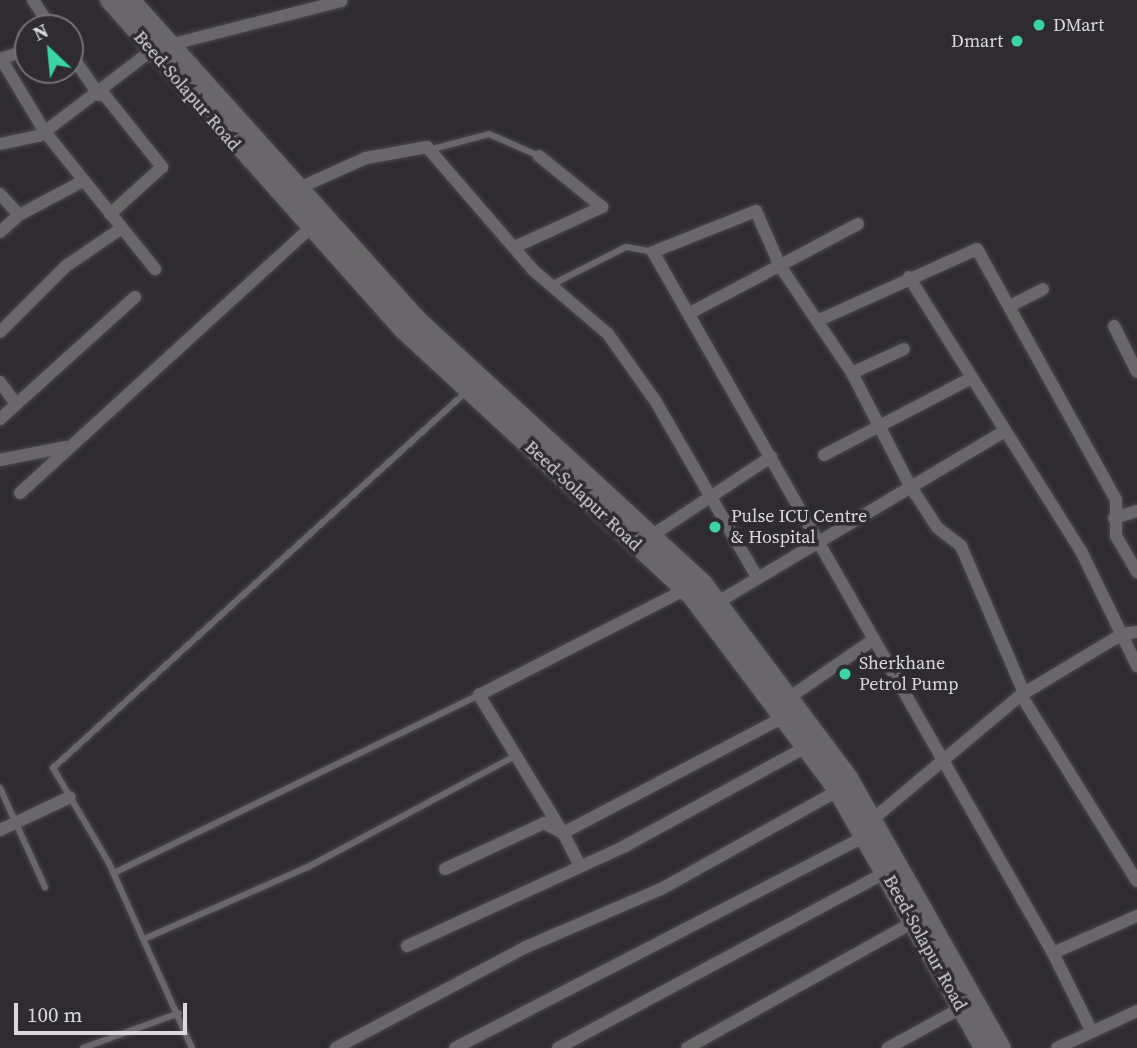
<!DOCTYPE html>
<html>
<head>
<meta charset="utf-8">
<style>
	body { margin:0 }
	#map { position:relative; width:1137px; height:1048px; overflow:hidden; background:#2f2c30; font-family:"Source Serif 4",serif }
	div>[style] { position:absolute }
	[style*='--x'] { left:calc(var(--x)*1px); top:calc(var(--y)*1px); width:calc(var(--w)*1px); rotate:calc(var(--a)*1deg) }
	.roads { filter:drop-shadow(0 0 2px #4a484b) drop-shadow(0 0 2px #4a484b) }
	.lane>* { height:6px; margin:-3px; padding:0 3px; transform-origin:3px; border-radius:3px; background:#6a676b }
	.street>* { height:12px; margin:-6px; padding:0 6px; transform-origin:6px; border-radius:6px; background:#6a676b }
	.secondary>* { height:18px; margin:-9px; padding:0 9px; transform-origin:9px; border-radius:9px; background:#6a676b }
	.dots>* { width:19px; height:19px; translate:-50% -50%; box-sizing:border-box; border:4px solid #2f2c30; border-radius:50% }
	span { translate:-50% -50%; white-space:nowrap; text-align:center; line-height:1.15; -webkit-text-stroke:7px #2f2c30; paint-order:stroke }
	.poi-label { font-size:18px; color:#dbd9dc }
	.left { translate:0 -50%; text-align:left }
	.right { translate:-100% -50%; text-align:right }
	.street-label { font-size:18px; color:#dbd9dc }
	.north { position:absolute; left:14px; top:14px; width:70px; height:70px; box-sizing:border-box; background:#2f2c30; border:2px solid #747175; border-radius:50%; rotate:334deg; font-size:19px; font-weight:700; line-height:28px; text-align:center; color:#dbd9dc }
	.north::after { content:''; display:block; margin:auto; width:24px; height:32px; background:#3ad4a5; clip-path:polygon(50% 0,100% 100%,50% 72%,0 100%) }
	.scale { position:absolute; left:14px; top:1003px; width:173px; height:32px; box-sizing:border-box; border:4px solid #dbd9dc; border-top:0; padding-left:9px; font-size:21px; line-height:24px; white-space:nowrap; color:#dbd9dc; -webkit-text-stroke:5px #2f2c30; paint-order:stroke }
</style>
</head>
<body>
<div id="map">
	<div class="roads">
		<div class="lane">
			<div style="--x:429;--y:150;--w:62;--a:-14.9"></div>
			<div style="--x:489;--y:134;--w:55;--a:23.7"></div>
			<div style="--x:551;--y:285;--w:84;--a:-26.9"></div>
			<div style="--x:626;--y:247;--w:27;--a:10"></div>
			<div style="--x:0;--y:788;--w:109;--a:65.6"></div>
			<div style="--x:114;--y:873;--w:406;--a:-26"></div>
			<div style="--x:144;--y:939;--w:179;--a:-23.7"></div>
			<div style="--x:308;--y:867;--w:233;--a:-28.2"></div>
			<div style="--x:83;--y:1048;--w:102;--a:-20"></div>
			<div style="--x:192;--y:1048;--w:203;--a:-114.2"></div>
			<div style="--x:109;--y:863;--w:110;--a:-120.5"></div>
			<div style="--x:53;--y:768;--w:560;--a:-42.32"></div>
		</div>
		<div class="street">
			<div style="--x:33;--y:0;--w:33;--a:57"></div>
			<div style="--x:169;--y:45;--w:178;--a:-14.3"></div>
			<div style="--x:70;--y:53;--w:51;--a:55.4"></div>
			<div style="--x:0;--y:59;--w:29;--a:-18"></div>
			<div style="--x:3;--y:62;--w:82;--a:59"></div>
			<div style="--x:45;--y:132;--w:176;--a:51.2"></div>
			<div style="--x:103;--y:93;--w:95;--a:51.4"></div>
			<div style="--x:162;--y:167;--w:70;--a:137.9"></div>
			<div style="--x:0;--y:144;--w:40;--a:-12"></div>
			<div style="--x:39;--y:136;--w:141;--a:-37.2"></div>
			<div style="--x:297;--y:189;--w:76;--a:-24.2"></div>
			<div style="--x:366;--y:158;--w:62;--a:-10.2"></div>
			<div style="--x:427;--y:147;--w:162;--a:49.2"></div>
			<div style="--x:533;--y:270;--w:99;--a:40.5"></div>
			<div style="--x:608;--y:334;--w:83;--a:54.8"></div>
			<div style="--x:656;--y:402;--w:202;--a:60"></div>
			<div style="--x:0;--y:194;--w:28;--a:48"></div>
			<div style="--x:0;--y:232;--w:25;--a:-42"></div>
			<div style="--x:19;--y:215;--w:72;--a:-28"></div>
			<div style="--x:517;--y:246;--w:94;--a:-24.6"></div>
			<div style="--x:602;--y:207;--w:81;--a:-141"></div>
			<div style="--x:909;--y:277;--w:326;--a:57.9"></div>
			<div style="--x:1082;--y:553;--w:126;--a:64"></div>
			<div style="--x:1010;--y:306;--w:37;--a:-27"></div>
			<div style="--x:690;--y:313;--w:190;--a:-27.9"></div>
			<div style="--x:817;--y:321;--w:175;--a:-24.2"></div>
			<div style="--x:977;--y:249;--w:287;--a:61"></div>
			<div style="--x:1116;--y:500;--w:36;--a:90"></div>
			<div style="--x:1116;--y:536;--w:42;--a:59.7"></div>
			<div style="--x:1114;--y:326;--w:51;--a:63.4"></div>
			<div style="--x:0;--y:332;--w:93;--a:-45"></div>
			<div style="--x:66;--y:266;--w:64;--a:-34.2"></div>
			<div style="--x:852;--y:373;--w:57;--a:-24.8"></div>
			<div style="--x:0;--y:382;--w:27;--a:54"></div>
			<div style="--x:0;--y:419;--w:182;--a:-42.1"></div>
			<div style="--x:824;--y:455;--w:166;--a:-27.6"></div>
			<div style="--x:0;--y:460;--w:66;--a:-11.3"></div>
			<div style="--x:20;--y:493;--w:391;--a:-42.4"></div>
			<div style="--x:1114;--y:518;--w:24;--a:-17"></div>
			<div style="--x:651;--y:536;--w:144;--a:-33.4"></div>
			<div style="--x:718;--y:602;--w:332;--a:-30.8"></div>
			<div style="--x:1024;--y:693;--w:160;--a:-113.2"></div>
			<div style="--x:961;--y:546;--w:31;--a:-142"></div>
			<div style="--x:937;--y:527;--w:51;--a:-123.1"></div>
			<div style="--x:909;--y:484;--w:125;--a:-117.2"></div>
			<div style="--x:852;--y:373;--w:129;--a:-123.9"></div>
			<div style="--x:780;--y:266;--w:60;--a:-113.6"></div>
			<div style="--x:756;--y:211;--w:111;--a:158.3"></div>
			<div style="--x:653;--y:252;--w:807;--a:60.29"></div>
			<div style="--x:1053;--y:953;--w:92;--a:-23.8"></div>
			<div style="--x:1021;--y:695;--w:219;--a:58.1"></div>
			<div style="--x:790;--y:697;--w:101;--a:-34.5"></div>
			<div style="--x:873;--y:819;--w:193;--a:-40"></div>
			<div style="--x:1021;--y:695;--w:118;--a:-31.1"></div>
			<div style="--x:1122;--y:634;--w:15;--a:-8"></div>
			<div style="--x:0;--y:830;--w:77;--a:-25.2"></div>
			<div style="--x:580;--y:866;--w:37;--a:-117"></div>
			<div style="--x:563;--y:833;--w:250;--a:-27.7"></div>
			<div style="--x:445;--y:869;--w:109;--a:-24.9"></div>
			<div style="--x:544;--y:823;--w:21;--a:28"></div>
			<div style="--x:563;--y:833;--w:162;--a:-121.3"></div>
			<div style="--x:479;--y:695;--w:230;--a:-27.1"></div>
			<div style="--x:407;--y:946;--w:240;--a:-24.6"></div>
			<div style="--x:625;--y:846;--w:206;--a:-28.7"></div>
			<div style="--x:1053;--y:953;--w:86;--a:63.7"></div>
			<div style="--x:336;--y:1048;--w:215;--a:-28"></div>
			<div style="--x:526;--y:947;--w:149;--a:-23.3"></div>
			<div style="--x:663;--y:888;--w:199;--a:-29.1"></div>
			<div style="--x:455;--y:1048;--w:460;--a:-27.3"></div>
			<div style="--x:558;--y:1048;--w:371;--a:-28.2"></div>
			<div style="--x:687;--y:1048;--w:259;--a:-29.1"></div>
			<div style="--x:888;--y:1048;--w:83;--a:-28.7"></div>
			<div style="--x:1057;--y:1048;--w:88;--a:-24.8"></div>
		</div>
		<div class="secondary">
			<div style="--x:109;--y:0;--w:442;--a:48.3"></div>
			<div style="--x:403;--y:330;--w:392;--a:42.7"></div>
			<div style="--x:691;--y:596;--w:239;--a:53"></div>
			<div style="--x:835;--y:787;--w:300;--a:60.4"></div>
			<div style="--x:131;--y:0;--w:426;--a:48.1"></div>
			<div style="--x:415;--y:317;--w:393;--a:42.7"></div>
			<div style="--x:704;--y:584;--w:242;--a:53.2"></div>
			<div style="--x:849;--y:778;--w:310;--a:60.5"></div>
		</div>
	</div>
	<div class="dots">
		<div style="left:1039px;top:25px;background:#3ad4a5"></div>
		<div style="left:1017px;top:41px;background:#3ad4a5"></div>
		<div style="left:715px;top:527px;background:#3ad4a5"></div>
		<div style="left:845px;top:674px;background:#3ad4a5"></div>
	</div>
	<div class="poi-label">
		<span class="left" style="left:1053px;top:25px">DMart</span>
		<span class="right" style="left:1003px;top:41px">Dmart</span>
		<span class="left" style="left:731px;top:527px">Pulse ICU Centre<br>&amp; Hospital</span>
		<span class="left" style="left:859px;top:674px">Sherkhane<br>Petrol Pump</span>
	</div>
	<div class="street-label">
		<span style="left:187px;top:91px;rotate:49deg">Beed-Solapur Road</span>
		<span style="left:583px;top:496px;rotate:43deg">Beed-Solapur Road</span>
		<span style="left:925px;top:943px;rotate:61deg">Beed-Solapur Road</span>
	</div>
	<div class="north">N</div>
	<div class="scale">100 m</div>
</div>
</body>
</html>
